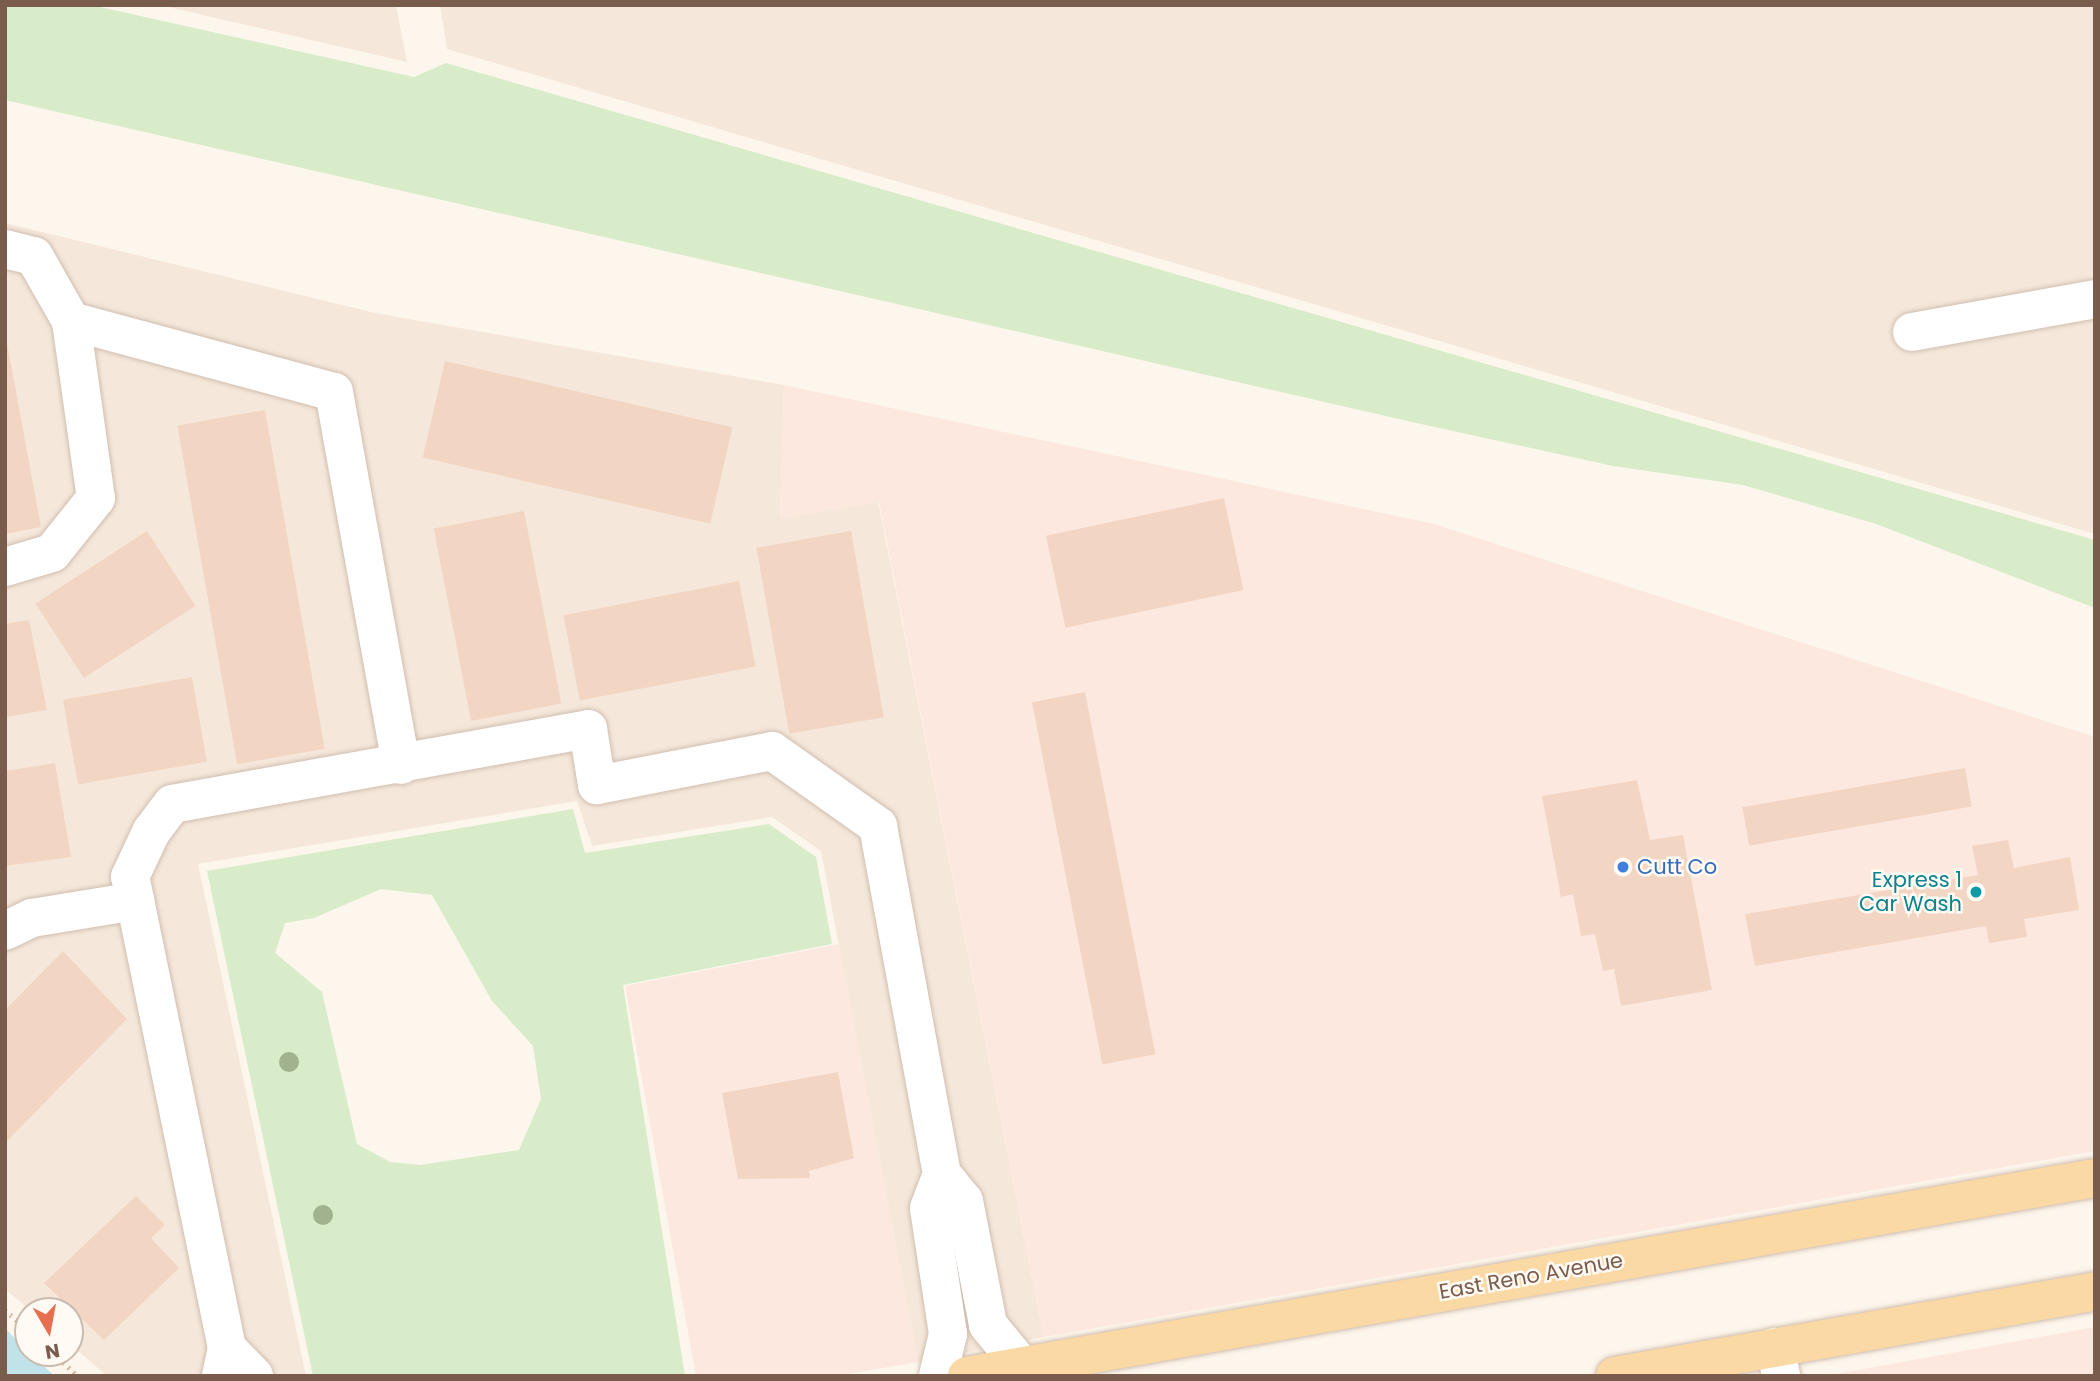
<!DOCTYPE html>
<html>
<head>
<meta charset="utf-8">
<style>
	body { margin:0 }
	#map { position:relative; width:2100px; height:1381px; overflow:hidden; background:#fdf6ec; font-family:Poppins,sans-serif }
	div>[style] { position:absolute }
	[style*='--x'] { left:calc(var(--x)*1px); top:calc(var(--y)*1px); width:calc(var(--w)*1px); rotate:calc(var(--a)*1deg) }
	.residential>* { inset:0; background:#f5e8da }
	.commercial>* { inset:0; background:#fde8e0 }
	.green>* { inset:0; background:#d8ecc9 }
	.water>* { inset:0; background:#bfe3e8 }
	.building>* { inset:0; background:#f3d5c3; transform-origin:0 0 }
	.path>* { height:4.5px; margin-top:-2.25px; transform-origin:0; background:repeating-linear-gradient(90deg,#d9b8a5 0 2px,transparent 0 7px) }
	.roads { filter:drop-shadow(0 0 2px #d1beb0) drop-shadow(0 0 2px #d1beb0) }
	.minor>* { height:38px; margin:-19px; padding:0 19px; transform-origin:19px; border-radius:19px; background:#fff }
	.major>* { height:38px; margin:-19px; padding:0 19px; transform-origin:19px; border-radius:19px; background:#fbd9a5 }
	.trees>* { width:20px; height:20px; margin:-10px; border-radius:50%; background:#a0b28e }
	.dots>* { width:19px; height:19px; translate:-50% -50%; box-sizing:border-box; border:4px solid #fffaf3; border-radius:50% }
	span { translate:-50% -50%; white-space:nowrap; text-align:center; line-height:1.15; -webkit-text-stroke:5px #fffaf3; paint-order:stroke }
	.shop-label { font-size:21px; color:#366cbe }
	.left { translate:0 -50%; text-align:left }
	.culture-label { font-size:21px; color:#0d838f }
	.right { translate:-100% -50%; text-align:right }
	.street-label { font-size:21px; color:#7a5c4d }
	.frame { position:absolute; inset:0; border:7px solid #7a5c4d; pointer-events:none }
	.north { position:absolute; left:14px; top:1297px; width:70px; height:70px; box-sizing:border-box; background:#fffaf3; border:2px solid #cabbb1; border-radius:50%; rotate:170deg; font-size:19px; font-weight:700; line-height:28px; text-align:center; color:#7a5c4d }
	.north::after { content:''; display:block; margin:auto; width:24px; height:32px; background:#e76f51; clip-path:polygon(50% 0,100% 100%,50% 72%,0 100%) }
</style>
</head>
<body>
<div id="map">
	<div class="residential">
		<div style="clip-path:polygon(160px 5px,396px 5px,407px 62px)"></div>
		<div style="clip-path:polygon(440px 5px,2095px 5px,2095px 534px,447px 49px)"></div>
		<div style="clip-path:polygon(5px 223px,375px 313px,784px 385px,780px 518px,878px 501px,1044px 1337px,918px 1362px,821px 851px,772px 817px,592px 846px,577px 801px,198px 864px,306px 1376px,107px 1376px,70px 1344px,70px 1311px,31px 1311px,5px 1289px)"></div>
	</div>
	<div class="commercial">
		<div style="clip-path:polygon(784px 385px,1434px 524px,2095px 737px,2095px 1151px,1044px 1337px,879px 502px,780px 519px)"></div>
		<div style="clip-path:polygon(839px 944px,918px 1362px,836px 1376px,696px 1376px,625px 986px)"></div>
		<div style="clip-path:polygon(2095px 1327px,2095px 1376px,1825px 1376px)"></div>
	</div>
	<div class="green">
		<div style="clip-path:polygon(5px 5px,91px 5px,414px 77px,446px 63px,2095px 540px,2095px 608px,1876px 524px,1743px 485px,1613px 466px,1412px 422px,5px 100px)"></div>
		<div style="clip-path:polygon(evenodd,573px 809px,585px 853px,769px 824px,816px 857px,832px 944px,623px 985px,685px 1376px,313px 1376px,207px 871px,573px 809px,381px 889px,432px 895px,492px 1001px,533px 1046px,541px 1099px,519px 1150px,420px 1165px,390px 1162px,357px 1144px,322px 992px,275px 953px,285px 923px,314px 918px,381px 889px)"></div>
	</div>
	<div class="water">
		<div style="clip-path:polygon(5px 1328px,28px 1353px,55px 1376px,5px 1376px)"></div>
	</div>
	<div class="building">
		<div style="clip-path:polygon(5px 332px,41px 527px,5px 534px)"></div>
		<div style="left:445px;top:361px;width:295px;height:99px;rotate:13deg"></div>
		<div style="left:265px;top:410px;width:344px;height:89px;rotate:80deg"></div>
		<div style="left:1224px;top:498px;width:94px;height:182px;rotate:78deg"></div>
		<div style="left:524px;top:511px;width:196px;height:92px;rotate:79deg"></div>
		<div style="left:147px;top:531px;width:89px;height:133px;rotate:57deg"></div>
		<div style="left:851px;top:531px;width:189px;height:96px;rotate:80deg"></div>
		<div style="left:739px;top:581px;width:87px;height:179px;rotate:79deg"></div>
		<div style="clip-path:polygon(29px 620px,47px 710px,5px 717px,5px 624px)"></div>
		<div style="left:192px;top:677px;width:86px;height:131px;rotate:80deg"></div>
		<div style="left:1085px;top:692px;width:369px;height:54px;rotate:79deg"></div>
		<div style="clip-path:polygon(55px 763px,71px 857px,5px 866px,5px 771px)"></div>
		<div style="left:1965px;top:768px;width:39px;height:226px;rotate:80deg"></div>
		<div style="clip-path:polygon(1637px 780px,1650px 840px,1683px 835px,1712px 990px,1621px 1006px,1614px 969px,1603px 971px,1595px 934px,1581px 936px,1573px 894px,1561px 897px,1542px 796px)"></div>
		<div style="clip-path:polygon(2008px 840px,2014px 868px,2070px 857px,2079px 910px,2024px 919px,2027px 937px,1989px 943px,1986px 926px,1755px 966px,1745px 914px,1978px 875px,1972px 846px)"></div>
		<div style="clip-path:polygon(63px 951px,127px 1019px,5px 1143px,5px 1010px)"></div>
		<div style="clip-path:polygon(838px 1072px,854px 1158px,809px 1171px,810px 1178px,738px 1179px,722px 1093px)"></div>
		<div style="clip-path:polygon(136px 1196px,165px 1225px,151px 1238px,179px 1268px,104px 1340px,44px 1283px)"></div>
	</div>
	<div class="path">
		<div style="--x:5;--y:1310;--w:30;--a:41"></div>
		<div style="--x:53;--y:1353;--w:34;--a:43"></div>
	</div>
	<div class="roads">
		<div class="minor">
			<div style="--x:5;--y:249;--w:30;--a:14"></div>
			<div style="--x:34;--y:256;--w:75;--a:60.4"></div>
			<div style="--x:71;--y:321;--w:179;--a:82"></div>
			<div style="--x:96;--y:498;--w:70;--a:128.7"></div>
			<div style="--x:52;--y:553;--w:49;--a:163.4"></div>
			<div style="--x:71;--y:321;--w:272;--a:15.1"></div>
			<div style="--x:334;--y:392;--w:379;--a:79.8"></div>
			<div style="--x:1912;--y:332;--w:186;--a:-10.2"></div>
			<div style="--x:5;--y:931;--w:30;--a:-26"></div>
			<div style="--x:32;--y:918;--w:105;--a:-9.3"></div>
			<div style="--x:1775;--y:1347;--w:30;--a:78"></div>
			<div style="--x:227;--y:1348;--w:39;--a:46"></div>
			<div style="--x:221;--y:1376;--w:29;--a:-78"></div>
			<div style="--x:227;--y:1348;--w:481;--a:-101.6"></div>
			<div style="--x:130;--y:877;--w:50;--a:-65"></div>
			<div style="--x:151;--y:832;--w:35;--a:-53"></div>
			<div style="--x:172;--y:804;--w:423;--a:-10.2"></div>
			<div style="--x:588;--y:729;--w:57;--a:80.9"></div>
			<div style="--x:597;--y:785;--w:178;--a:-11"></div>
			<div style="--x:772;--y:751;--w:130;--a:35.3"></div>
			<div style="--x:878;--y:826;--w:354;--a:79.6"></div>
			<div style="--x:942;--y:1174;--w:35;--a:51"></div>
			<div style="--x:964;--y:1201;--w:126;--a:79"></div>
			<div style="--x:988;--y:1325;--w:53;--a:50.3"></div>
			<div style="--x:938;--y:1376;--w:43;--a:-76.6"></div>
			<div style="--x:948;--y:1334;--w:127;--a:-98.6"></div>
			<div style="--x:929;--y:1208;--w:36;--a:-69"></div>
		</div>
		<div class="major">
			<div style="--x:967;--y:1376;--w:1145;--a:-9.96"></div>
			<div style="--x:1615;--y:1376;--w:487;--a:-10"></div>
		</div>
	</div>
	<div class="trees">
		<div style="left:289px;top:1062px"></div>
		<div style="left:323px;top:1215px"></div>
	</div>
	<div class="dots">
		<div style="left:1623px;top:867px;background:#3f7fe0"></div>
		<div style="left:1976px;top:892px;background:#0f9aa8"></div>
	</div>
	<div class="shop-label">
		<span class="left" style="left:1637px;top:867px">Cutt Co</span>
	</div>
	<div class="culture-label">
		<span class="right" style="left:1962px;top:892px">Express 1<br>Car Wash</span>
	</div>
	<div class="street-label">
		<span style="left:1531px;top:1276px;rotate:-10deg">East Reno Avenue</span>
	</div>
	<div class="frame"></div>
	<div class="north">N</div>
</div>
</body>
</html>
